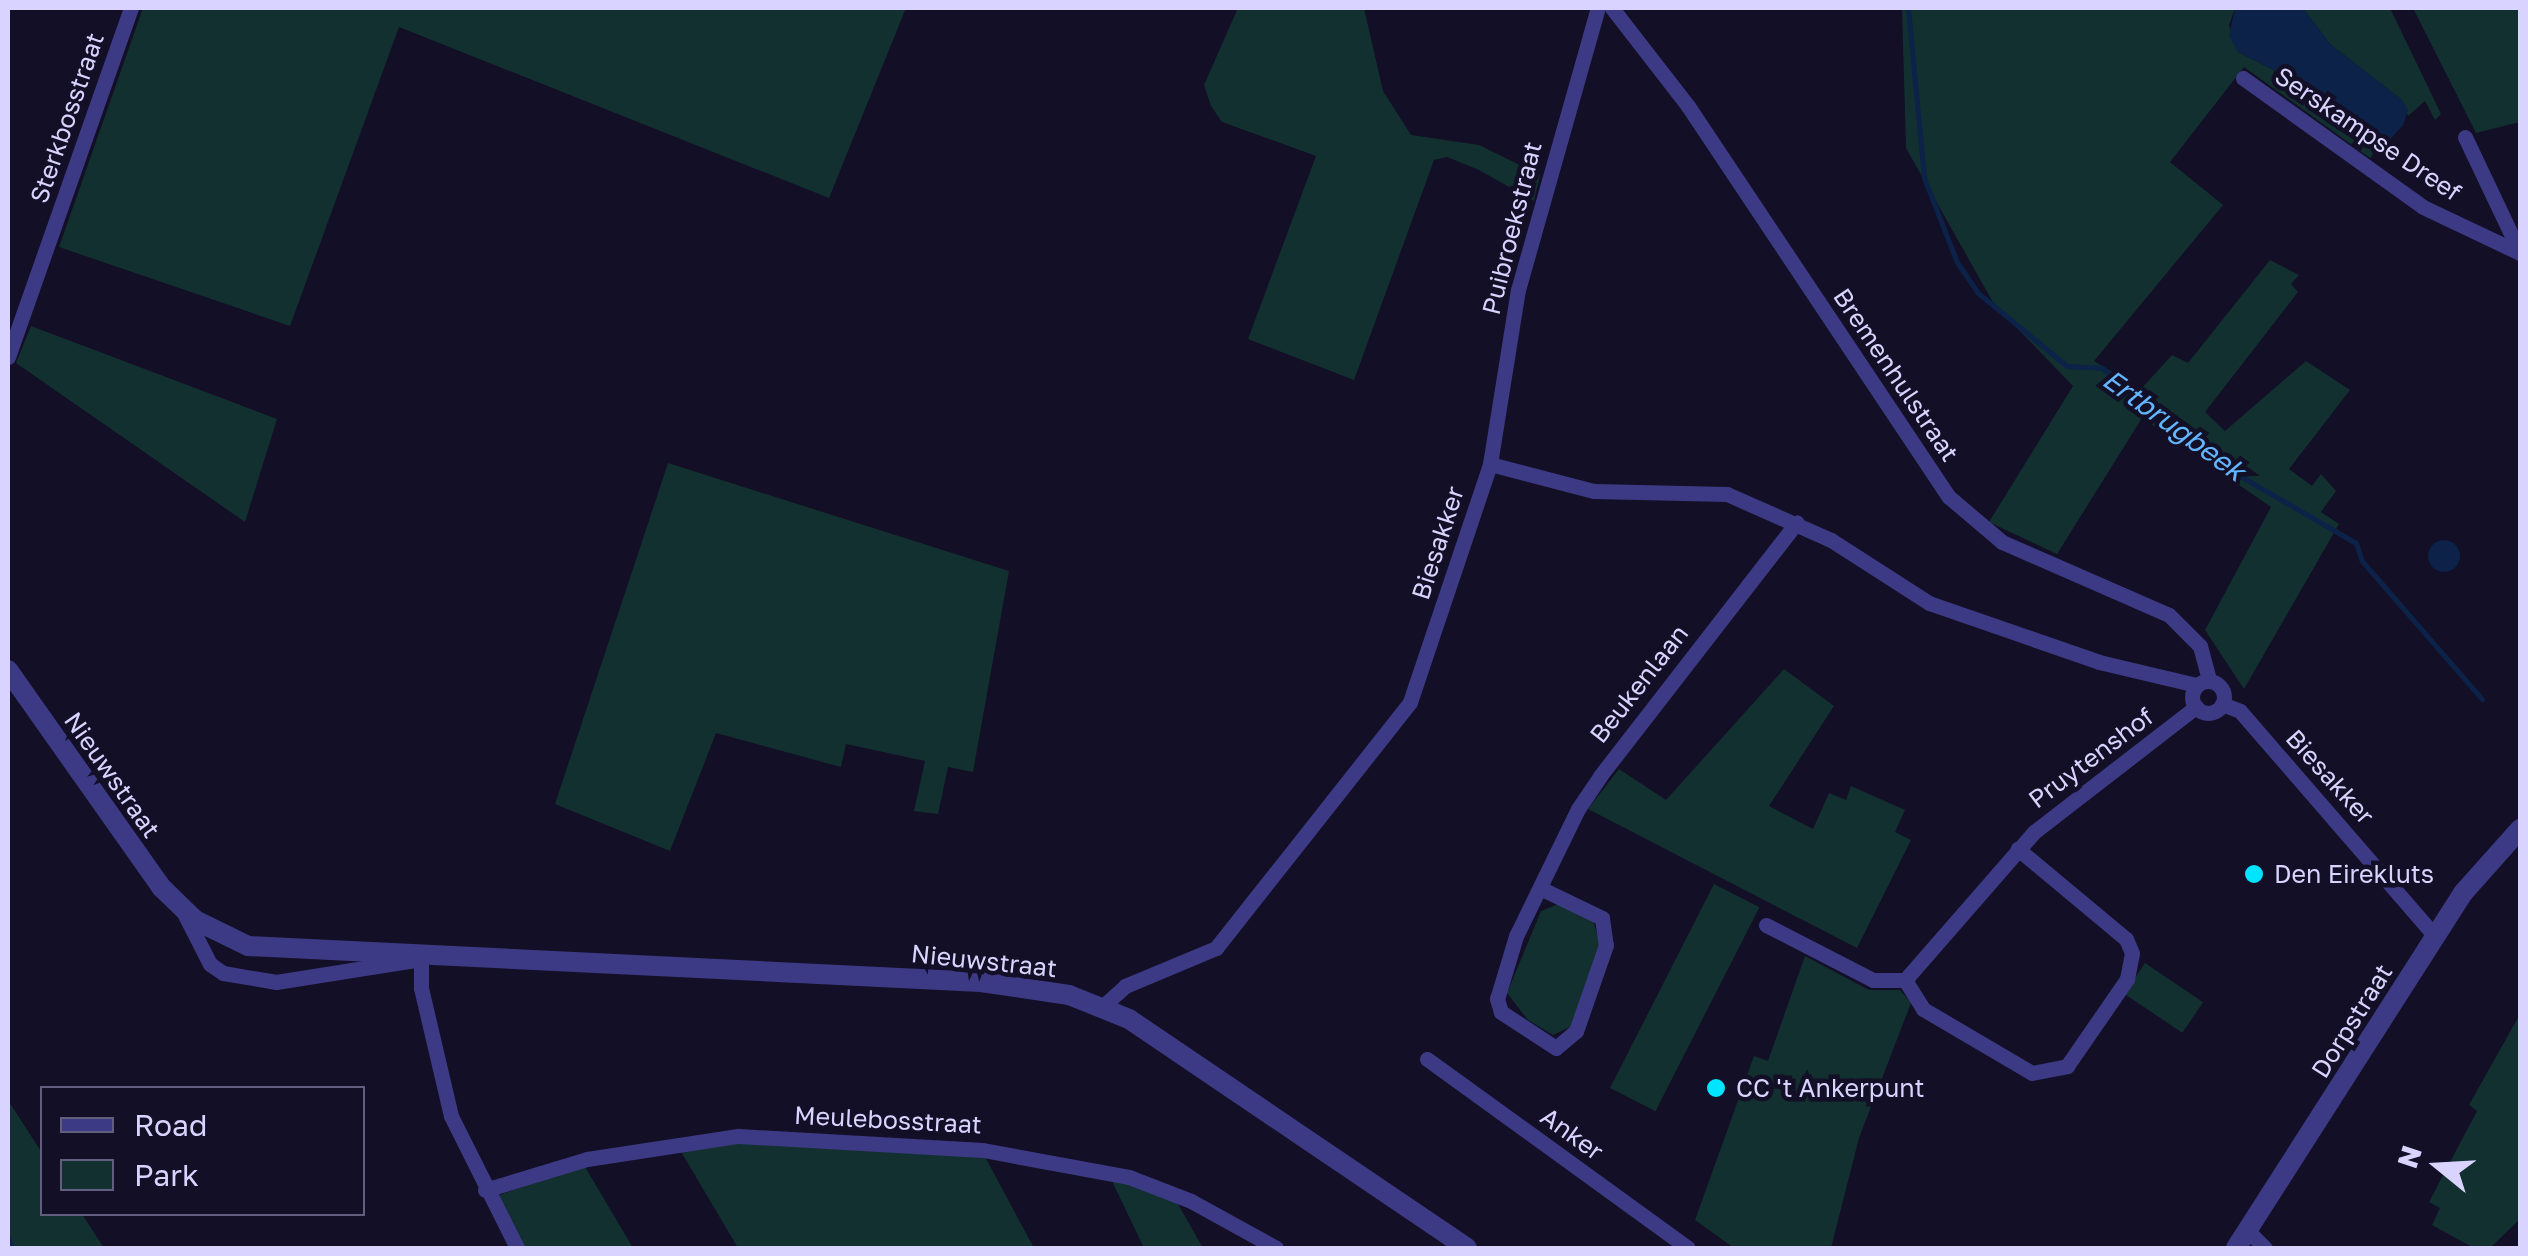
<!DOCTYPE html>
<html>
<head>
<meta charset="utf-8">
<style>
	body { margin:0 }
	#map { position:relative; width:2528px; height:1256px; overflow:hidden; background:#130f26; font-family:"Golos Text",sans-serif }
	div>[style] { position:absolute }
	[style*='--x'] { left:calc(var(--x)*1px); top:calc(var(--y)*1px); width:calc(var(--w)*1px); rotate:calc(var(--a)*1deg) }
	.green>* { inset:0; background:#12302f; transform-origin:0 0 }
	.water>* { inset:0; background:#0c2248 }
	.round { border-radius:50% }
	.stream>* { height:5px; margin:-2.5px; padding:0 2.5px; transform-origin:2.5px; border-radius:2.5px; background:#0c2248 }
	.minor>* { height:15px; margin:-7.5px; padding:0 7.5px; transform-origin:7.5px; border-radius:7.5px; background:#3d3a85 }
	.minor>.ring { margin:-7.5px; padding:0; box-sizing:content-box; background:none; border:15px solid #3d3a85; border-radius:50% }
	.tertiary>* { height:20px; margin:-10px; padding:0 10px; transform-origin:10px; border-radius:10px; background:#3d3a85 }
	.dots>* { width:28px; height:28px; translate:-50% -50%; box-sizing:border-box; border:5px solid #130f26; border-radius:50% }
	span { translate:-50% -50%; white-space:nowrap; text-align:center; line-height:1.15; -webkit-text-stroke:9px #130f26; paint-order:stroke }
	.street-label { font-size:25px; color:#d9d4ff }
	.poi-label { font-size:25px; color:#d9d4ff }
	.left { translate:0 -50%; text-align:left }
	.water-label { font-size:28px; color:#62b6ff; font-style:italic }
	.frame { position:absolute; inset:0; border:10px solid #d9d4ff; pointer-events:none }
	.legend { position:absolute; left:40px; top:1086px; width:325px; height:130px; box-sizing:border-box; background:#130f26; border:2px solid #625e7d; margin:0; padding:12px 18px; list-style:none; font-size:30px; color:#d9d4ff }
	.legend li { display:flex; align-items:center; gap:20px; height:50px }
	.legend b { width:50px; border:2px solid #625e7d }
	.north { position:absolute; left:2388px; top:1116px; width:100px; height:100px; -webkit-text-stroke:8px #130f26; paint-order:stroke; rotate:288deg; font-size:28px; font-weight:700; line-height:40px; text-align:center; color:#d9d4ff }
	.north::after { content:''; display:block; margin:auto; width:35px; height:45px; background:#d9d4ff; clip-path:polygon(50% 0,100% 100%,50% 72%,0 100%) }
</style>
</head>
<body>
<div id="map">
	<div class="green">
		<div style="clip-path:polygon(143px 8px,906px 8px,829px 198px,399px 27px,290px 326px,59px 247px)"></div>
		<div style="clip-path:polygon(1238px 8px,1364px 8px,1383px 91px,1411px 135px,1479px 145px,1540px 175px,1534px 201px,1479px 170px,1447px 157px,1434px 160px,1354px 380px,1248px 339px,1316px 156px,1222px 122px,1211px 106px,1204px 85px)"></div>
		<div style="clip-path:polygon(1902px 8px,2235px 8px,2229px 25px,2238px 52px,2278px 72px,2379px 147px,2370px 158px,2244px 67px,2170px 162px,2223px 205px,2094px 361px,2141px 389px,2172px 355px,2188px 363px,2270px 260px,2299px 275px,2291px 284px,2298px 292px,2205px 412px,2225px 431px,2306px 361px,2350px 390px,2289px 469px,2312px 486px,2321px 474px,2336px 491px,2321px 512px,2339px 524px,2244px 689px,2205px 630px,2271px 507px,2142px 418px,2057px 554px,1989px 522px,2073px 386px,1994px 304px,1906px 148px)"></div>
		<div style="clip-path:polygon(2303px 8px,2390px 8px,2441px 114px,2435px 120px,2425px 101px,2408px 116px,2402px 100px,2330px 44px)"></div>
		<div style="clip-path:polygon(2413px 8px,2520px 8px,2520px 122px,2476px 133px)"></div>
		<div style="clip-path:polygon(31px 326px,277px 419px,245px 522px,16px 363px)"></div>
		<div style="clip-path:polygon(668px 463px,1009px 571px,973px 772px,948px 767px,938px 814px,914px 811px,925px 761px,846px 744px,841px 767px,716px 733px,670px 851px,555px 804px)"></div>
		<div style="clip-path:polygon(1784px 669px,1834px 706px,1769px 806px,1813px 829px,1829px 793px,1846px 800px,1851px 786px,1905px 810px,1895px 832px,1911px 840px,1857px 948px,1588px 809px,1619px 769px,1666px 800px)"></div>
		<div style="left:1714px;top:884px;width:51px;height:229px;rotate:27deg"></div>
		<div style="clip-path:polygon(1561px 903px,1593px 921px,1601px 946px,1572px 1026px,1553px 1035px,1528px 1020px,1507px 993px,1541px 911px)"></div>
		<div style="clip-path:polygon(1805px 956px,1869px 990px,1900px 990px,1911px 1003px,1859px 1138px,1831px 1248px,1734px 1248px,1695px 1220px,1754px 1056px,1768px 1061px)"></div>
		<div style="left:2145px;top:963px;width:70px;height:37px;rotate:34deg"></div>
		<div style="clip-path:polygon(2520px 1014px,2520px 1219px,2490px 1248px,2474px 1248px,2432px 1225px,2440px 1208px,2429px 1202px,2477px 1111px,2469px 1105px)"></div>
		<div style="clip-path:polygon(8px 1100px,42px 1153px,42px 1214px,82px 1214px,104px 1248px,8px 1248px)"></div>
		<div style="clip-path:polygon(747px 1142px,984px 1155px,1034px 1248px,738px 1248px,680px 1150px)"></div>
		<div style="clip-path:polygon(584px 1165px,633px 1248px,523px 1248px,494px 1197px)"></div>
		<div style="clip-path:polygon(1111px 1179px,1174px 1197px,1203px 1248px,1144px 1248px)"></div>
	</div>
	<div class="water">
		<div style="clip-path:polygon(2235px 8px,2303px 8px,2330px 44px,2402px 100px,2408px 110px,2403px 125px,2386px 144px,2374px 145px,2278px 72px,2238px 52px,2229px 36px)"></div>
		<div class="round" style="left:2428px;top:540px;width:32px;height:32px"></div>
	</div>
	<div class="stream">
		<div style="--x:1908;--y:8;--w:171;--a:84.6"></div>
		<div style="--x:1924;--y:178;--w:90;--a:68.6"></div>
		<div style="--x:1957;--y:262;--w:37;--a:56"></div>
		<div style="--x:1978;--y:293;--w:115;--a:39.4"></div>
		<div style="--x:2067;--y:366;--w:35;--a:3"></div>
		<div style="--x:2102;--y:368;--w:156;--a:39"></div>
		<div style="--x:2223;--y:466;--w:154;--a:30.1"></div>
		<div style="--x:2356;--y:543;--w:19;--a:72"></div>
		<div style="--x:2362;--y:561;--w:183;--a:49"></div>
		<div style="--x:8;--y:1238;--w:11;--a:68"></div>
	</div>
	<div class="minor">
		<div style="--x:1612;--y:8;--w:124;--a:52.2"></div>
		<div style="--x:1688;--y:106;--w:470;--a:56.3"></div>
		<div style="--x:1949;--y:497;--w:70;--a:40.3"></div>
		<div style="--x:2002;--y:542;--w:182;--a:23.6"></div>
		<div style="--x:2169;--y:615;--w:44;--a:45"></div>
		<div style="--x:2200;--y:646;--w:35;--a:75"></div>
		<div style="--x:2243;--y:78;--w:221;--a:35.6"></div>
		<div style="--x:2423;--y:207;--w:107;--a:25.4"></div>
		<div style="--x:2465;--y:137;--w:128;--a:64.6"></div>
		<div style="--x:8;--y:357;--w:370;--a:-70.6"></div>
		<div style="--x:1490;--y:464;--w:107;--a:14.6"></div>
		<div style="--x:1594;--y:491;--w:133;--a:1.3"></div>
		<div style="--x:1727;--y:494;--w:114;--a:23.9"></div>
		<div style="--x:1831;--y:540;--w:117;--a:32.7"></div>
		<div style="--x:1929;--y:603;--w:180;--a:19.1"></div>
		<div style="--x:2099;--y:662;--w:100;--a:13.3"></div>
		<div class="ring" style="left:2192px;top:681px;width:17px;height:17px"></div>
		<div style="--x:2222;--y:704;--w:19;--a:21"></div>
		<div style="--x:2240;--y:711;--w:298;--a:49.1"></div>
		<div style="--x:1540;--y:888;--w:69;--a:25.8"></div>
		<div style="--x:1602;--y:918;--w:27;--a:82"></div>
		<div style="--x:1606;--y:945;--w:91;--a:109.2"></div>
		<div style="--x:1576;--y:1031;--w:26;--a:140"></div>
		<div style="--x:1556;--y:1048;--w:66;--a:-146.8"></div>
		<div style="--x:1501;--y:1012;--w:14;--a:-107"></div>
		<div style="--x:1497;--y:999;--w:66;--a:-73.2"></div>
		<div style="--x:1516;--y:936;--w:141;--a:-64"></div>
		<div style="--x:1578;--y:809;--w:40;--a:-56"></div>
		<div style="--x:1600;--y:776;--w:321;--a:-52.2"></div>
		<div style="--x:185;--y:915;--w:55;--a:63"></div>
		<div style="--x:210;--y:964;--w:16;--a:35"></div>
		<div style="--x:223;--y:973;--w:54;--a:9.6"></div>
		<div style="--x:276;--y:982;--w:147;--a:-9"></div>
		<div style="--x:421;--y:959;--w:29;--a:90"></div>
		<div style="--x:421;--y:988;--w:131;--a:76.8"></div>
		<div style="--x:451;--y:1116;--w:148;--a:63.4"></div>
		<div style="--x:1766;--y:925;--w:120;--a:27.2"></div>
		<div style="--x:1873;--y:980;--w:32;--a:0"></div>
		<div style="--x:1905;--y:980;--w:196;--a:-48.9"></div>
		<div style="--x:2034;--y:832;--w:205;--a:-37.7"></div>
		<div style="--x:1905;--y:980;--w:34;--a:58"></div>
		<div style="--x:1923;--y:1009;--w:126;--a:30.4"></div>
		<div style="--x:2032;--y:1073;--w:36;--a:-11"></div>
		<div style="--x:2067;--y:1066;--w:106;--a:-55.4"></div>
		<div style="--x:2127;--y:979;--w:26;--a:-79"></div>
		<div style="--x:2132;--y:953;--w:15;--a:-113"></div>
		<div style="--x:2126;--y:939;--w:141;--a:-140.2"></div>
		<div style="--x:1102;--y:1007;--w:31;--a:-42"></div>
		<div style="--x:1125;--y:986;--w:99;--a:-22.7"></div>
		<div style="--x:1216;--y:948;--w:313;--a:-51.7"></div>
		<div style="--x:1410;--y:702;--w:251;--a:-71.4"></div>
		<div style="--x:1490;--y:464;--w:176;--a:-80.9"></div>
		<div style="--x:1518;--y:290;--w:293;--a:-74.2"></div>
		<div style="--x:1427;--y:1059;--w:322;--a:35.9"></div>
		<div style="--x:485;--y:1190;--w:107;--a:-16.9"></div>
		<div style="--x:587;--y:1159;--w:153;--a:-8.7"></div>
		<div style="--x:738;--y:1136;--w:245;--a:3.3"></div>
		<div style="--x:983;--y:1150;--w:148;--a:10.5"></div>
		<div style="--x:1129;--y:1177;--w:66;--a:21.2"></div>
		<div style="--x:1191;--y:1201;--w:97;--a:28.9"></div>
		<div style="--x:2248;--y:1231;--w:24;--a:45"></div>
	</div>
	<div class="tertiary">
		<div style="--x:8;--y:670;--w:266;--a:54.8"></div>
		<div style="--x:161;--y:887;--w:47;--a:44.1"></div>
		<div style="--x:195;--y:920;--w:59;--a:26.1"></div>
		<div style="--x:248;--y:946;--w:734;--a:2.81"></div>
		<div style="--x:981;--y:982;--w:89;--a:8.4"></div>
		<div style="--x:1069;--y:995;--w:65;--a:21.8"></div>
		<div style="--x:1129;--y:1019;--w:408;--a:34.1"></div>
		<div style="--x:2236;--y:1248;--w:421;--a:-57.4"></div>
		<div style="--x:2463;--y:893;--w:86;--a:-48.3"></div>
	</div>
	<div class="dots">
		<div style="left:2254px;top:874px;background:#00e5ff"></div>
		<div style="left:1716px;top:1088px;background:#00e5ff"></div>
	</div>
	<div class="street-label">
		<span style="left:67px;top:118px;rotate:-71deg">Sterkbosstraat</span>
		<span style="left:2368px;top:134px;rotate:34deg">Serskampse Dreef</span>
		<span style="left:1512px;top:228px;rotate:-76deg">Puibroekstraat</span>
		<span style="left:1896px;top:375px;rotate:56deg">Bremenhulstraat</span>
		<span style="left:1438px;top:543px;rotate:-72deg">Biesakker</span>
		<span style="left:1639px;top:684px;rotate:-52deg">Beukenlaan</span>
		<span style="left:2091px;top:758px;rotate:-37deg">Pruytenshof</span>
		<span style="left:112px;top:775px;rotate:55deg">Nieuwstraat</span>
		<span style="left:2330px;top:777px;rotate:48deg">Biesakker</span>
		<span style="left:984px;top:961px;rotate:6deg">Nieuwstraat</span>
		<span style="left:2352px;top:1021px;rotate:-58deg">Dorpstraat</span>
		<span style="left:888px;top:1120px;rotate:3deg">Meulebosstraat</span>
		<span style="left:1572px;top:1134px;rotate:36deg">Anker</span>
	</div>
	<div class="poi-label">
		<span class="left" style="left:2274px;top:874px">Den Eirekluts</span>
		<span class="left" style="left:1736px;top:1088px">CC 't Ankerpunt</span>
	</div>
	<div class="water-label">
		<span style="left:2174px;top:425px;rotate:36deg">Ertbrugbeek</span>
	</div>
	<div class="frame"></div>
	<ul class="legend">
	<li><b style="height:12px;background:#3d3a85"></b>Road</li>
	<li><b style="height:28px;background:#12302f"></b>Park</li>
	</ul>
	<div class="north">N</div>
</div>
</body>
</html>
